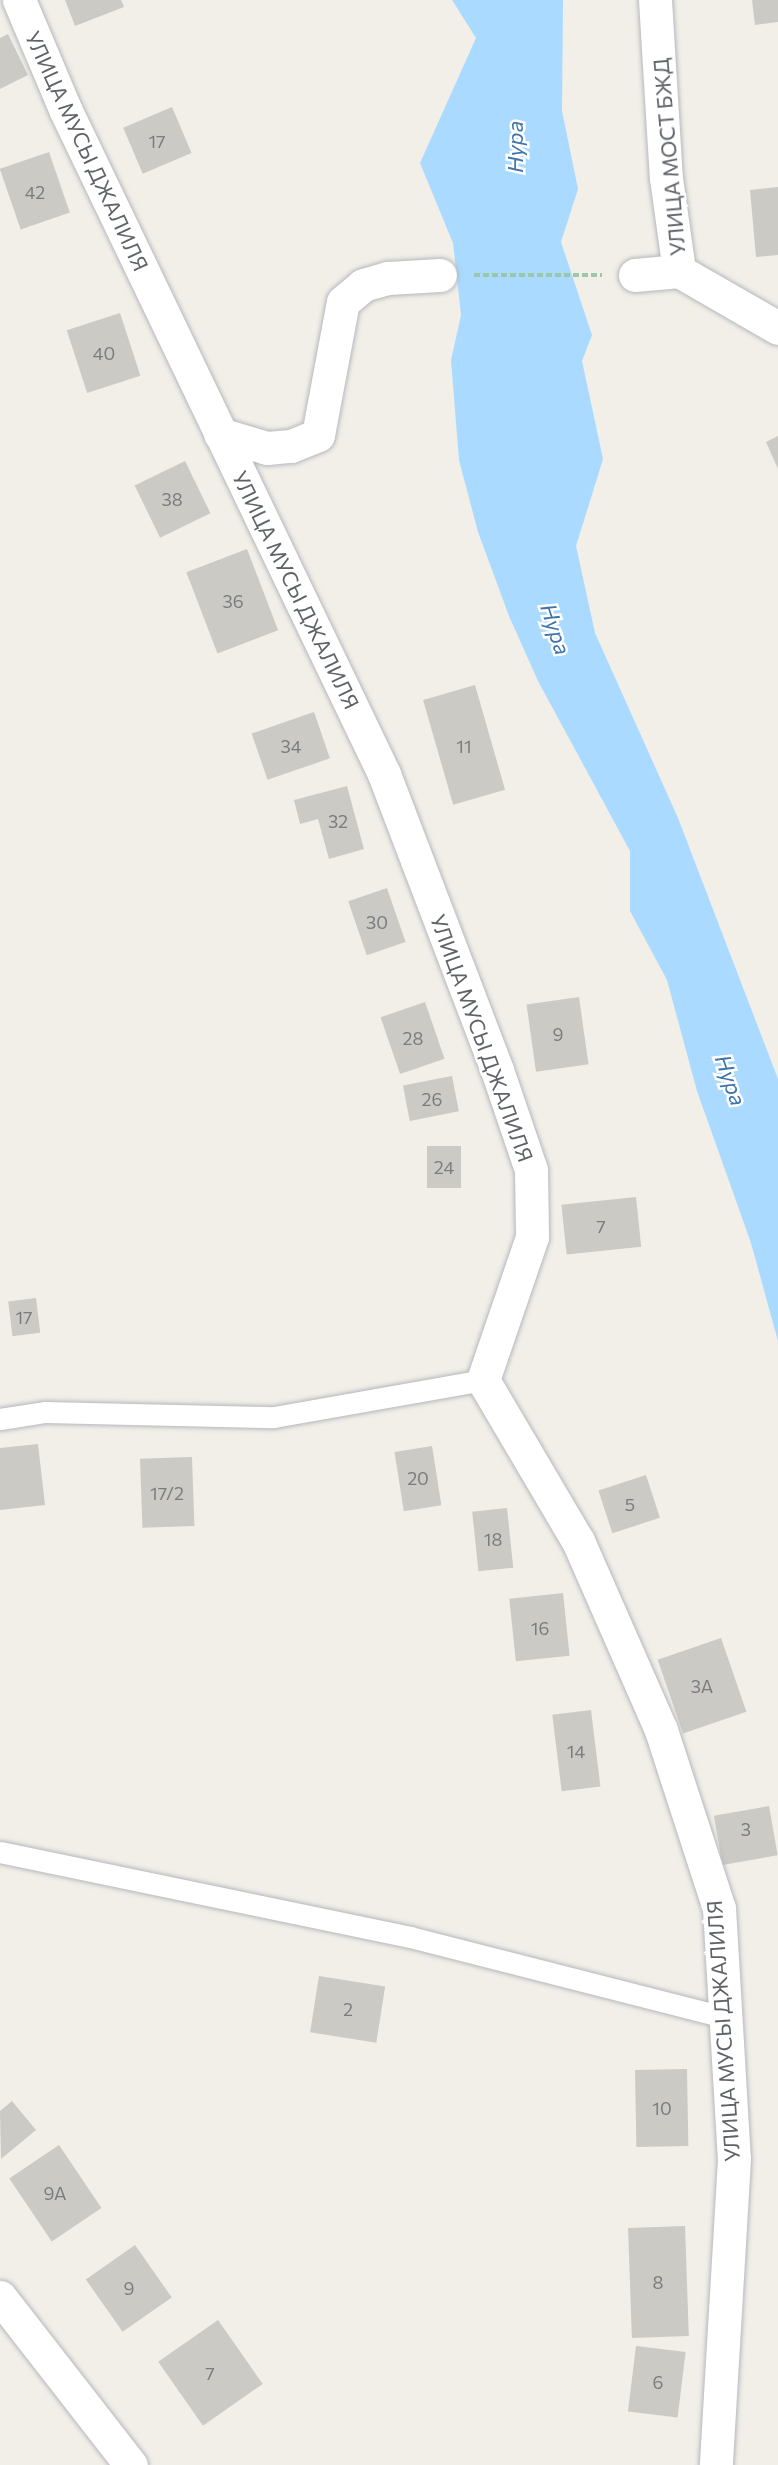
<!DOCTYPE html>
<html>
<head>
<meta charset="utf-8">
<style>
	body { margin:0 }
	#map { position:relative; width:778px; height:2465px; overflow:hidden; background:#f1efe8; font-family:Commissioner,sans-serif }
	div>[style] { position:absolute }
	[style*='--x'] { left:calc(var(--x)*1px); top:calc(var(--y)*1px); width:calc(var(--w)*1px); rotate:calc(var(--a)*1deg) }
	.water>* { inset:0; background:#aadaff }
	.building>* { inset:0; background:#cccac5; transform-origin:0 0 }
	.path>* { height:4px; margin-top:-2px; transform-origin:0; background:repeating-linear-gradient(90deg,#9cc7a9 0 6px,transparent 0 9px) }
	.roads { filter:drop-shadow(0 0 2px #b5b8bc) drop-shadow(0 0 2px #b5b8bc) }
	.lane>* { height:21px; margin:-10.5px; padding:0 10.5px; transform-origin:10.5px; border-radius:10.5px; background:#fff }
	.street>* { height:33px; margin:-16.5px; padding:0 16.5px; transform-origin:16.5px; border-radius:16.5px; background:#fff }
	span { translate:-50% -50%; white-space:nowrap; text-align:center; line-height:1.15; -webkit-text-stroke:5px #fff; paint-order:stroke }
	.number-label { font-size:18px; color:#7a7d7f }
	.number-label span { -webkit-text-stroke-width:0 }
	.street-label { font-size:21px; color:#5f6368 }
	.water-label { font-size:22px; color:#4174aa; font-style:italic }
</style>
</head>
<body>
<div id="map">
	<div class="water">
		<div style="clip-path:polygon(452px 0,563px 0,562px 111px,578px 189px,561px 242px,592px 335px,582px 361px,603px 459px,576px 546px,595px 633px,678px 818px,778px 1079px,778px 1341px,751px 1243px,697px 1091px,667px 980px,630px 911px,630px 851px,538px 681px,509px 616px,478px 532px,459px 460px,451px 360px,461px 315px,453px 243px,420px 163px,476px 38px)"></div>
	</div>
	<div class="building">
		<div style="clip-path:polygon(65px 0,121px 0,124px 7px,75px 26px)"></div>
		<div style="clip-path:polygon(752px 0,778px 0,778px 22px,755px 25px)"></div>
		<div style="clip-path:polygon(8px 34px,28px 75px,0 89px,0 38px)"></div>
		<div style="left:172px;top:107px;width:50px;height:53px;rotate:67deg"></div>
		<div style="left:49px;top:152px;width:64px;height:52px;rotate:71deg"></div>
		<div style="clip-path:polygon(778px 187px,778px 255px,756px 257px,750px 190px)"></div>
		<div style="left:120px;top:313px;width:66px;height:56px;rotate:72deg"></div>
		<div style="clip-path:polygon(778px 436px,778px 469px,766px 442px)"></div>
		<div style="left:185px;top:461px;width:58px;height:56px;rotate:64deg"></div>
		<div style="left:247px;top:549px;width:87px;height:65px;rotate:69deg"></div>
		<div style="left:475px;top:685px;width:109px;height:54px;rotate:74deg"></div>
		<div style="left:314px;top:712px;width:49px;height:66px;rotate:71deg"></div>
		<div style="clip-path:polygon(347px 786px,364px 849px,329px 859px,318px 819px,300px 824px,294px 800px)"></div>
		<div style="left:387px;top:888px;width:57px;height:41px;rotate:71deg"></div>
		<div style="left:579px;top:997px;width:68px;height:53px;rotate:82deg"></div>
		<div style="left:425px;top:1002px;width:60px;height:47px;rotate:71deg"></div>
		<div style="left:452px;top:1076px;width:36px;height:50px;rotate:79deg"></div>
		<div style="left:427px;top:1146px;width:34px;height:42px"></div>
		<div style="left:636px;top:1197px;width:50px;height:75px;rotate:84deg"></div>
		<div style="left:36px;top:1298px;width:35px;height:28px;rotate:83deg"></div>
		<div style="clip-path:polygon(38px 1444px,45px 1505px,0 1510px,0 1448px)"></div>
		<div style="left:432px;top:1446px;width:60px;height:38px;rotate:81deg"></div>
		<div style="left:192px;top:1457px;width:69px;height:52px;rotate:88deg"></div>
		<div style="left:646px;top:1475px;width:45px;height:50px;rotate:72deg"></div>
		<div style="left:507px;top:1508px;width:60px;height:35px;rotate:84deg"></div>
		<div style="left:563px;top:1593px;width:63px;height:54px;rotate:84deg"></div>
		<div style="left:721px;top:1638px;width:78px;height:67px;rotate:71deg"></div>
		<div style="left:591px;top:1710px;width:77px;height:39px;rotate:83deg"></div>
		<div style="left:769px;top:1806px;width:50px;height:56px;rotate:80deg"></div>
		<div style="left:319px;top:1976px;width:67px;height:57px;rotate:9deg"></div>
		<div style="left:687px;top:2069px;width:77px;height:52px;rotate:89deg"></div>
		<div style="clip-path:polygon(12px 2101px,36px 2130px,1px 2159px,0 2111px)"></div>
		<div style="left:59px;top:2145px;width:76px;height:60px;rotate:56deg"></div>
		<div style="left:685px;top:2226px;width:110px;height:57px;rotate:88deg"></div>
		<div style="left:135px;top:2245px;width:64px;height:60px;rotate:55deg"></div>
		<div style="left:218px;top:2320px;width:78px;height:73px;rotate:55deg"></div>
		<div style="left:636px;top:2346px;width:50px;height:66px;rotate:7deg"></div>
	</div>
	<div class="path">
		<div style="--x:474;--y:275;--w:128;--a:0"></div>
	</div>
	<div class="roads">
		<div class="lane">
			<div style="--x:0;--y:1419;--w:46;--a:-8.8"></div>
			<div style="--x:45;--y:1412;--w:229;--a:1.3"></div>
			<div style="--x:274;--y:1417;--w:212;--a:-10"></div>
			<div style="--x:0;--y:1852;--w:419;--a:11.7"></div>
			<div style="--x:410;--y:1937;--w:325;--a:14.3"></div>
		</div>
		<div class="street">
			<div style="--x:19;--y:0;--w:118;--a:67.1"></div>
			<div style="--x:65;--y:109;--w:738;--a:64.37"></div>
			<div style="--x:384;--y:774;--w:317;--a:69.1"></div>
			<div style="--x:497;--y:1070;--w:106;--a:71.2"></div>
			<div style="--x:531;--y:1170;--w:67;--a:89.1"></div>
			<div style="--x:532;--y:1237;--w:151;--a:108.9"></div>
			<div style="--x:483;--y:1380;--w:187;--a:59.5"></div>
			<div style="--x:578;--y:1541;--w:206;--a:66.3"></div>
			<div style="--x:661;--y:1730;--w:187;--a:72"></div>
			<div style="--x:719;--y:1908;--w:251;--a:86.6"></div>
			<div style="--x:734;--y:2159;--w:307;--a:93.4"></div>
			<div style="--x:655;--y:0;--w:178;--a:86.5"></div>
			<div style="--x:666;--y:178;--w:94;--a:82"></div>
			<div style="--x:679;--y:271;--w:114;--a:29.9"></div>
			<div style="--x:635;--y:275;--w:44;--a:-5.2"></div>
			<div style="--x:220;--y:434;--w:49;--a:16.6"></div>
			<div style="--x:267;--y:448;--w:24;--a:-5"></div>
			<div style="--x:291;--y:446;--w:29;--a:-22"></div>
			<div style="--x:318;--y:435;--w:135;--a:-79.4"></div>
			<div style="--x:343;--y:302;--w:26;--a:-40"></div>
			<div style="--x:363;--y:285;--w:26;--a:-16"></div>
			<div style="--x:388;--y:278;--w:52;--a:-3.3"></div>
			<div style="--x:0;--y:2297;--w:213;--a:52.1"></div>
		</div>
	</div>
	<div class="number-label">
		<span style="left:157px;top:141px">17</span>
		<span style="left:35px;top:192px">42</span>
		<span style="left:104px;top:353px">40</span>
		<span style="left:172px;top:499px">38</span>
		<span style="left:233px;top:601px">36</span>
		<span style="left:291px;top:746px">34</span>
		<span style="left:464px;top:746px">11</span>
		<span style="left:338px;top:821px">32</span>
		<span style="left:377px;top:922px">30</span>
		<span style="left:558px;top:1034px">9</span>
		<span style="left:413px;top:1038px">28</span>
		<span style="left:432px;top:1099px">26</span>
		<span style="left:444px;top:1167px">24</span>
		<span style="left:601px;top:1226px">7</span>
		<span style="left:24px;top:1317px">17</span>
		<span style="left:418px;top:1478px">20</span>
		<span style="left:167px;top:1493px">17/2</span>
		<span style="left:630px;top:1504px">5</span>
		<span style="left:493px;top:1539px">18</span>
		<span style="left:540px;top:1628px">16</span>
		<span style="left:702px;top:1686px">3А</span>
		<span style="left:576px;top:1751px">14</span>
		<span style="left:746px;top:1829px">3</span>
		<span style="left:348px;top:2009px">2</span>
		<span style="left:662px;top:2108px">10</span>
		<span style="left:55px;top:2193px">9А</span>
		<span style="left:658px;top:2282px">8</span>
		<span style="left:129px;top:2288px">9</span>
		<span style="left:210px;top:2373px">7</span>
		<span style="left:658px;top:2382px">6</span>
	</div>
	<div class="street-label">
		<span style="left:87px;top:151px;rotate:65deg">УЛИЦА МУСЫ ДЖАЛИЛЯ</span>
		<span style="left:669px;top:157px;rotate:-95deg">УЛИЦА МОСТ БЖД</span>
		<span style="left:296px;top:590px;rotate:64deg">УЛИЦА МУСЫ ДЖАЛИЛЯ</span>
		<span style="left:482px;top:1038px;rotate:70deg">УЛИЦА МУСЫ ДЖАЛИЛЯ</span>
		<span style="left:723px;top:2031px;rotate:-94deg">УЛИЦА МУСЫ ДЖАЛИЛЯ</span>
	</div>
	<div class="water-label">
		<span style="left:515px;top:147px;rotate:-90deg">Нура</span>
		<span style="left:556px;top:629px;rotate:72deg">Нура</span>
		<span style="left:731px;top:1080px;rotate:71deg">Нура</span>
	</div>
</div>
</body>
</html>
